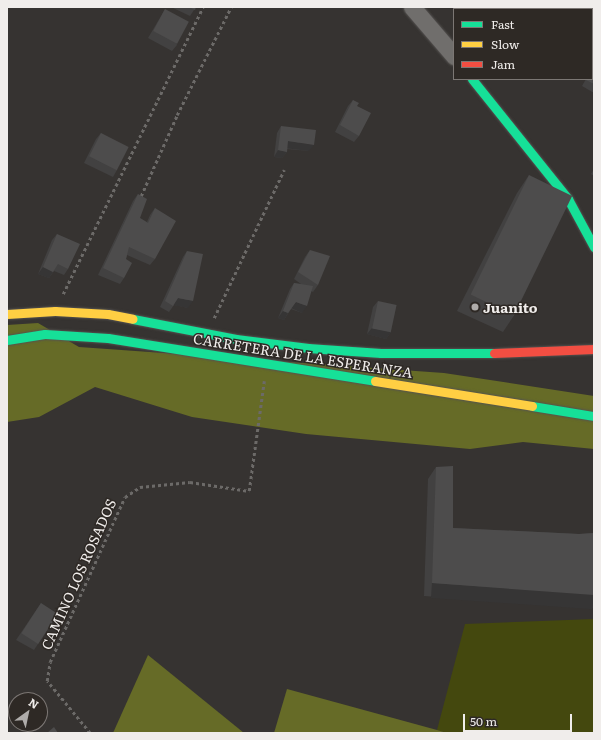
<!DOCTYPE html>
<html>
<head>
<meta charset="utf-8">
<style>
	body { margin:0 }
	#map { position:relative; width:601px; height:740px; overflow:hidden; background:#363331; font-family:Literata,serif }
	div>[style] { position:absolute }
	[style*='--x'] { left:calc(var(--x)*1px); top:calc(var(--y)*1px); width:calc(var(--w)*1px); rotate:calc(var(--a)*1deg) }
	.green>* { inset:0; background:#44480e }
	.forest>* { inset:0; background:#666b27 }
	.path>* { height:2.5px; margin-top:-1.25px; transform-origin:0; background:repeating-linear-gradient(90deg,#6c6a68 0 3px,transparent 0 6px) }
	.roads { filter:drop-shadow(0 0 1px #545250) drop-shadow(0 0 1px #545250) }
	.street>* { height:17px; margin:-8.5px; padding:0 8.5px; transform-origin:8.5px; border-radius:8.5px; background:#706e6c }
	.fast>* { height:9px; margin:-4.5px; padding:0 4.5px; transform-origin:4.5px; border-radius:4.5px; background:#16e098 }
	.slow>* { height:9px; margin:-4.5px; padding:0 4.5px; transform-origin:4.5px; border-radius:4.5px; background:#ffcf43 }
	.jam>* { height:9px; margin:-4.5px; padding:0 4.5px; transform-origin:4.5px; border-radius:4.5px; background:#f24e42 }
	.wall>* { inset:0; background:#424141 }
	.shaded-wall>* { inset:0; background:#363535; transform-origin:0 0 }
	.building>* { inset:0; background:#4d4c4c; transform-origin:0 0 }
	.dots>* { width:11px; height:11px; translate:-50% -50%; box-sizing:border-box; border:2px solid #2e2925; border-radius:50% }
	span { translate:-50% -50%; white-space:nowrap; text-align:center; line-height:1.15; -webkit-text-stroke:3px #2e2925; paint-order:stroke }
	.poi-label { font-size:14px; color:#f0edeb; font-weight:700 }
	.left { translate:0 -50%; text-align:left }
	.street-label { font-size:14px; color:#f0edeb }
	.frame { position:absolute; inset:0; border:8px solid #f0edeb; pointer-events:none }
	.legend { position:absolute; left:453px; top:8px; width:140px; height:72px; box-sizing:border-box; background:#2e2925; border:1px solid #7c7774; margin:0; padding:5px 7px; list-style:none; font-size:12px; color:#f0edeb }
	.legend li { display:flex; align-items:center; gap:8px; height:20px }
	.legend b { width:20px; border:1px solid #7c7774 }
	.north { position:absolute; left:8px; top:692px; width:40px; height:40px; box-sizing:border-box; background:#2e2925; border:1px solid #7c7774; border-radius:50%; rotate:33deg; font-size:11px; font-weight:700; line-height:16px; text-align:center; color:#f0edeb }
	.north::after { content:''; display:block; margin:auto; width:14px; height:18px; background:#afacaa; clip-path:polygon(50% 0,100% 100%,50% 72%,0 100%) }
	.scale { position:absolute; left:463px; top:714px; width:109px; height:18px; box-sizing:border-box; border:2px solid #f0edeb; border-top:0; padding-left:5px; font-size:12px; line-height:14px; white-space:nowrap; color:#f0edeb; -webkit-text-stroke:3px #2e2925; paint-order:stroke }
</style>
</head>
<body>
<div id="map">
	<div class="green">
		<div style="clip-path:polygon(594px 619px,594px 733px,447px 733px,437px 730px,465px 624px)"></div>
	</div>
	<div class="forest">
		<div style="clip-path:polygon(38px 323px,79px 347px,444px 373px,594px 396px,594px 449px,523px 442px,470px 449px,306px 434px,192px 417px,95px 387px,39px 417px,7px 422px,7px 325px)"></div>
		<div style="clip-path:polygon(148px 655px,244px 733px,113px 733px)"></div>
		<div style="clip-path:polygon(287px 689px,437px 730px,447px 733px,274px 733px)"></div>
	</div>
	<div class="path">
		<div style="--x:141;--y:196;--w:89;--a:-66"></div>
		<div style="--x:177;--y:115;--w:121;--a:-63.4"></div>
		<div style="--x:63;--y:294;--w:319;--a:-64"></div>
		<div style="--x:214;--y:318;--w:164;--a:-64.7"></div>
		<div style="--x:90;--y:733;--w:67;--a:-129.6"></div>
		<div style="--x:47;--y:681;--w:19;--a:-81"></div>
		<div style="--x:50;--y:662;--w:181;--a:-65.6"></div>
		<div style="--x:125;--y:497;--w:18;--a:-34"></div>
		<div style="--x:140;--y:487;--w:50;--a:-5.7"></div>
		<div style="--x:190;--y:482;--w:60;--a:8.7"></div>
		<div style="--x:249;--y:491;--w:111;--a:-82.2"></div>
	</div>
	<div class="roads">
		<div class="street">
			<div style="--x:412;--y:7;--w:65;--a:49.4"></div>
		</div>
		<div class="fast">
			<div style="--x:472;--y:79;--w:154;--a:51.3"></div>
			<div style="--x:568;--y:199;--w:55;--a:61.6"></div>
			<div style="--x:133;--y:319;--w:105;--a:11"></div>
			<div style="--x:236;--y:339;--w:73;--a:7.1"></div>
			<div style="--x:308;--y:348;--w:73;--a:3.9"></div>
			<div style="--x:381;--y:353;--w:113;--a:0"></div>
			<div style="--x:7;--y:340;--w:38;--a:-9"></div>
			<div style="--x:45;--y:334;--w:63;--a:3.6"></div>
			<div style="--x:108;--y:338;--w:270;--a:9.1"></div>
			<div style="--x:532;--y:406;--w:63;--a:9.2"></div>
		</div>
		<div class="slow">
			<div style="--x:7;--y:314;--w:48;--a:-3.6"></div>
			<div style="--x:55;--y:311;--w:53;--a:3.2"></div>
			<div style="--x:108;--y:314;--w:25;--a:11"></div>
			<div style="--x:375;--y:381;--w:159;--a:9"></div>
		</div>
		<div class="jam">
			<div style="--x:494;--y:353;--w:100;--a:-2.3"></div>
		</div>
	</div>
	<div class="wall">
		<div style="clip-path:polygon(171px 7px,196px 7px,190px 16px)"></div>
		<div style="clip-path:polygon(165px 9px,177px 45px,172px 51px,148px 38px,161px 16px)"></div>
		<div style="clip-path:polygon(594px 64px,594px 93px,582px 86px,586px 79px,592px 79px,592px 67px)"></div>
		<div style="clip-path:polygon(353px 100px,357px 106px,359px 136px,354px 142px,335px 132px,348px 106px)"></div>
		<div style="clip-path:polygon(281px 126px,309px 151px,287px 149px,287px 152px,282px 158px,274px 157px,277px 133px)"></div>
		<div style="clip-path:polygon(101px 133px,117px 170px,113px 177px,84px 163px,96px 139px)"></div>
		<div style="clip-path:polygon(594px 169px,594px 176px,591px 174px)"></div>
		<div style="clip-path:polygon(529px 175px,515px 314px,503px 332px,457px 311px,517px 193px)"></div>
		<div style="clip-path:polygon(138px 194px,140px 218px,147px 222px,150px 215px,155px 208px,155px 259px,150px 265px,127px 255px,126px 259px,124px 278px,120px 284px,98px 275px,133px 201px)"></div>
		<div style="clip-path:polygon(57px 234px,68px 269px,64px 275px,54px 271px,49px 278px,38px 274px,52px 240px)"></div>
		<div style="clip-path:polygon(310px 250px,318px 285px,313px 292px,311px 291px,302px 313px,291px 309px,284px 320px,278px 318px,290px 289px,294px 283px,301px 284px,294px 279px,305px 257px)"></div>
		<div style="clip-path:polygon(187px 251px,188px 308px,174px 305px,169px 312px,160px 307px,183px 257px)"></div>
		<div style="clip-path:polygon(378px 301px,391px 332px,386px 339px,367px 334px,373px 307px)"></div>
		<div style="clip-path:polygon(436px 467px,453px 528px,579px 534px,594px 533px,594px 608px,424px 596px,428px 479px)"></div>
		<div style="clip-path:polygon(41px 603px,38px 644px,34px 650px,16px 640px)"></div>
	</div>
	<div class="shaded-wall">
		<div style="clip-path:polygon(288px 141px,314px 145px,309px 151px,284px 148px)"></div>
		<div style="clip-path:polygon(278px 150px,287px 152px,282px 158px,274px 157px)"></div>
		<div style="clip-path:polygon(43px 267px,53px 272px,49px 278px,38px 274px)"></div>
		<div style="clip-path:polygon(178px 298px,193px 301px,188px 308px,173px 305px)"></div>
		<div style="clip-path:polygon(296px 302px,307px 306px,302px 313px,291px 308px)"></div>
		<div style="clip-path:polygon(283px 311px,288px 313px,284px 320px,278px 318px)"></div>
		<div style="clip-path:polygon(372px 328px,391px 332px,386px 339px,367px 334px)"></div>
		<div style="left:432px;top:583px;width:162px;height:15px;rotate:4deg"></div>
	</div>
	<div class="building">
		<div style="clip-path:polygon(189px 7px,196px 7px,195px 10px)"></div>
		<div style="left:496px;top:7px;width:27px;height:2px"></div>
		<div style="left:165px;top:9px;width:27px;height:25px;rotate:28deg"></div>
		<div style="clip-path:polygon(594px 65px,594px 84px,586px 80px,587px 79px,592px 79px,592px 69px)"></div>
		<div style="clip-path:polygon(353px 100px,359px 103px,357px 106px,371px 113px,359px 136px,340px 125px)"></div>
		<div style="clip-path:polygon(281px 126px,316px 130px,314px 145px,288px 141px,287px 152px,278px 150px)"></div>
		<div style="left:101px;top:133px;width:31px;height:26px;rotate:27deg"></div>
		<div style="left:529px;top:175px;width:48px;height:133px;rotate:26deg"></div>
		<div style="clip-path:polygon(138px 194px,147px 199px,140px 218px,148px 223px,155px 208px,176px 221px,155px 259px,129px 247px,126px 259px,132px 263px,124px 278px,103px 268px)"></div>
		<div style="clip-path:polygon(57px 234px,80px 244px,68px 269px,58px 264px,53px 272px,43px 267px)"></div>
		<div style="clip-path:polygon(310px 250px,330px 256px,318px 285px,298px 272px)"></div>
		<div style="clip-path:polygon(187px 251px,203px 254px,193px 301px,178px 298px,173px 306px,165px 301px)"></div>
		<div style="clip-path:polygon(294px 283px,313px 286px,307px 306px,296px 302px,288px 313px,283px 311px)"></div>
		<div style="left:378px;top:301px;width:19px;height:28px;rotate:12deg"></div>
		<div style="clip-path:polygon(453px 466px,453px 528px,579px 534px,594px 533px,594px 595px,432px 583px,436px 467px)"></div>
		<div style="left:41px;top:603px;width:20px;height:36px;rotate:33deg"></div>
		<div style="clip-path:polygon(54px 727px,58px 733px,47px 733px)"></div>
	</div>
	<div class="dots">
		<div style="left:475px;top:307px;background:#afacaa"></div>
	</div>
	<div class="poi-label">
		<span class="left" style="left:483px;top:307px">Juanito</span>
	</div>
	<div class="street-label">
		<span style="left:303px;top:355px;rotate:9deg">CARRETERA DE LA ESPERANZA</span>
		<span style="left:78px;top:574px;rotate:-66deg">CAMINO LOS ROSADOS</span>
	</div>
	<div class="frame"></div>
	<ul class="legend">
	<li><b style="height:5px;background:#16e098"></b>Fast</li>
	<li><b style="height:5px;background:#ffcf43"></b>Slow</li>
	<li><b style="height:5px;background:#f24e42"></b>Jam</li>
	</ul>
	<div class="north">N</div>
	<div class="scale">50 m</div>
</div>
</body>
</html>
